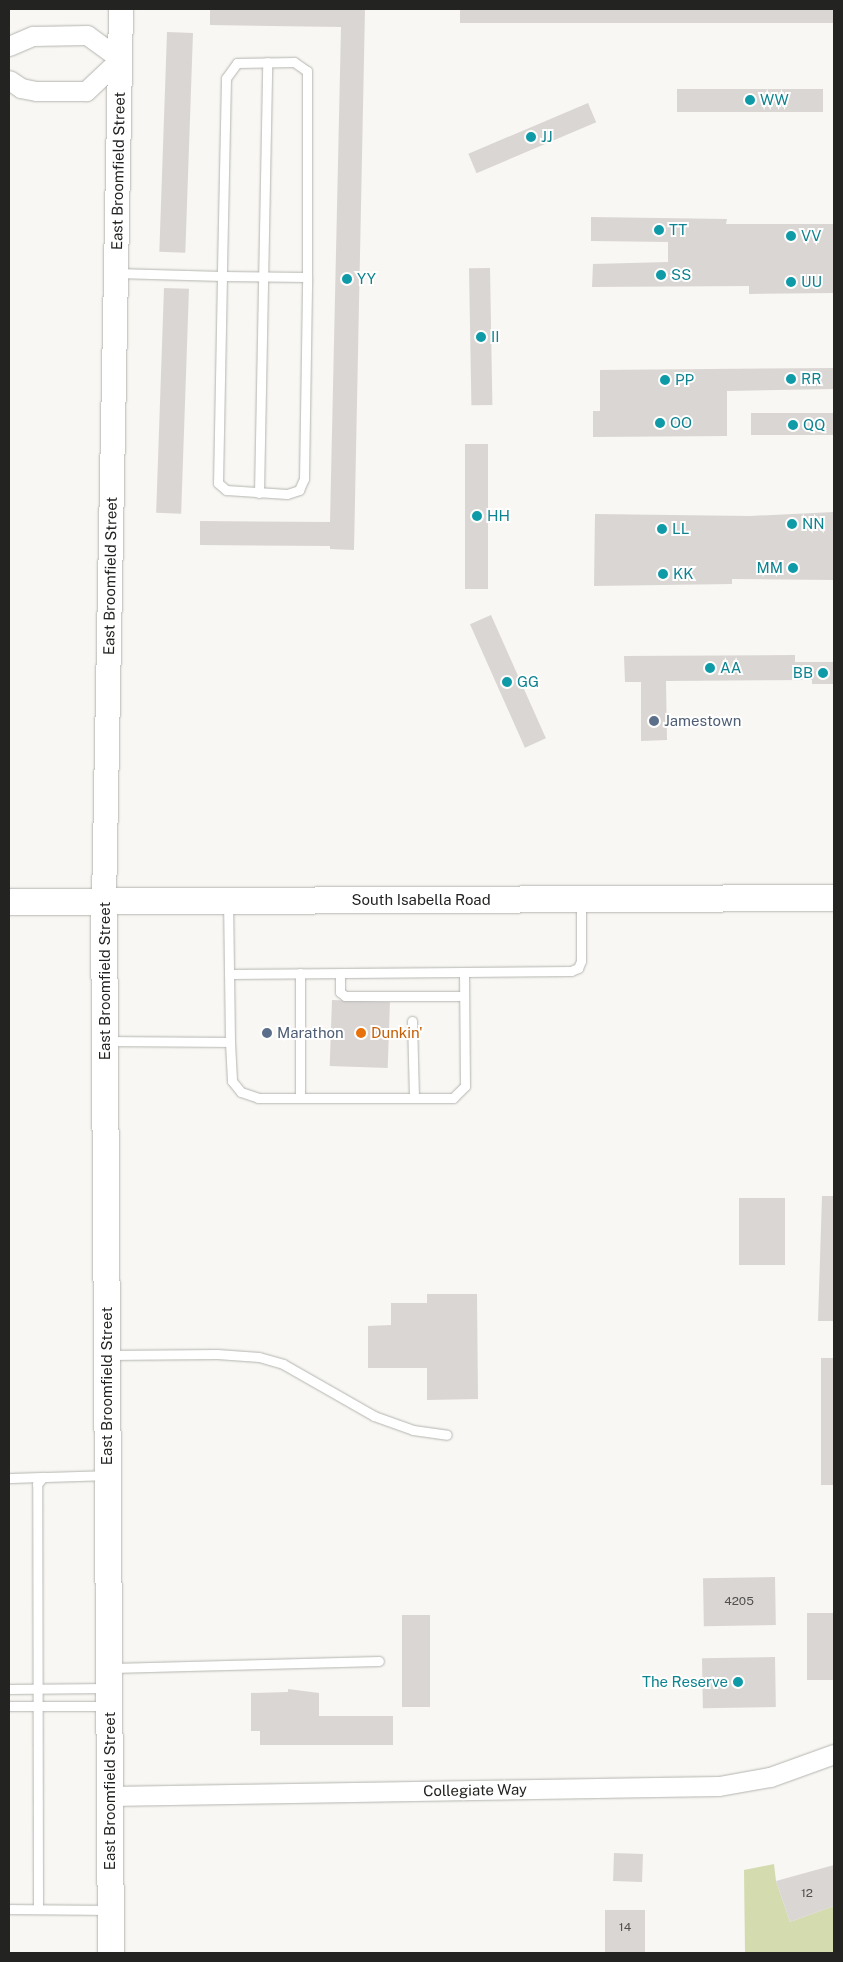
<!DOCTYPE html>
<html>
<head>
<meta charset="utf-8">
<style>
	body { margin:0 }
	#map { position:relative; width:843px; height:1962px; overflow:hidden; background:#f8f7f3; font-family:"Public Sans",sans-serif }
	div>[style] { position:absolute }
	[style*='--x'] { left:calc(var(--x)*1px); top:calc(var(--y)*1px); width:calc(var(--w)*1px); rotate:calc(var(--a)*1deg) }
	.green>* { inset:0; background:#d4dbae }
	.building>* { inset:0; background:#dad6d4; transform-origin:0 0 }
	.roads { filter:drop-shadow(0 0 1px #b4b4b0) drop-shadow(0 0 1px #b4b4b0) }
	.service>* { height:9px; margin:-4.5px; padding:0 4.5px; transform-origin:4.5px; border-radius:4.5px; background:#fff }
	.minor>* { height:19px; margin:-9.5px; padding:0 9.5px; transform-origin:9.5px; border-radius:9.5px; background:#fff }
	.tertiary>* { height:24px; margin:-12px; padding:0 12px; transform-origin:12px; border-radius:12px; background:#fff }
	.secondary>* { height:26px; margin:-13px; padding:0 13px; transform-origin:13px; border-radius:13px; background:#fff }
	.dots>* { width:14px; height:14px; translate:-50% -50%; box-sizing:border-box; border:2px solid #fff; border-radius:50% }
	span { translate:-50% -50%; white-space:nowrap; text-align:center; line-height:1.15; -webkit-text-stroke:4px #fff; paint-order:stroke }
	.number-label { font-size:12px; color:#51504e }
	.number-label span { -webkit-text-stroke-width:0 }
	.culture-label { font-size:15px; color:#0d838f }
	.left { translate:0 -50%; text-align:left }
	.right { translate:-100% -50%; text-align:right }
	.street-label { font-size:15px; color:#232321 }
	.service-label { font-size:15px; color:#4e5e75 }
	.food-label { font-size:15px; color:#c56008 }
	.frame { position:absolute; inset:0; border:10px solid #232321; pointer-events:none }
</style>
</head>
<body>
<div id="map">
	<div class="green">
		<div style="clip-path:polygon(774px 1864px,776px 1881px,790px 1922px,834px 1906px,834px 1953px,745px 1953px,744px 1870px)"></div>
	</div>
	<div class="building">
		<div style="clip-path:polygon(210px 9px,365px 9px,354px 550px,330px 549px,330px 546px,200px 545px,200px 521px,330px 522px,341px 27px,210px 25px)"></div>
		<div style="left:460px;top:9px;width:374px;height:14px"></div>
		<div style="left:167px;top:32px;width:26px;height:220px;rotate:2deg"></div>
		<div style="left:677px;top:89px;width:146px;height:23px"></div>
		<div style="left:588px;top:103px;width:21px;height:130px;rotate:67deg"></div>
		<div style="clip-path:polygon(591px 217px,727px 219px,726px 224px,834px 224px,834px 293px,749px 294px,749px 286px,592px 287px,593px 264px,668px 262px,668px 242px,591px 241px)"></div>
		<div style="left:490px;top:268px;width:137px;height:21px;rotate:89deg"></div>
		<div style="left:164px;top:288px;width:25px;height:225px;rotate:2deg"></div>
		<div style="clip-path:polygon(834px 368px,834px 389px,727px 391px,727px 436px,593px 437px,593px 411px,600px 411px,600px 370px)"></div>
		<div style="left:834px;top:413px;width:22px;height:83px;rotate:90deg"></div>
		<div style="left:465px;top:444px;width:23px;height:145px"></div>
		<div style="clip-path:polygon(834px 512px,834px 580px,732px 579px,732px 584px,594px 586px,595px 514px,750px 516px)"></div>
		<div style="left:491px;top:615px;width:135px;height:23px;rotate:66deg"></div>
		<div style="clip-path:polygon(795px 655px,795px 662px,834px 662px,834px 684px,812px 684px,812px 680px,666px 681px,667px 740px,641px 741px,641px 682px,625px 682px,624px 656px)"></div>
		<div style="left:332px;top:1000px;width:58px;height:66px;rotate:2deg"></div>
		<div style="clip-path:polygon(822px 1196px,834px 1196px,834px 1321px,818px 1321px)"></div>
		<div style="left:739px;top:1198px;width:46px;height:67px"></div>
		<div style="clip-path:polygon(427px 1294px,477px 1294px,478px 1399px,427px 1400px,427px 1368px,368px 1368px,368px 1326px,391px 1325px,391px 1303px,427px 1303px)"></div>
		<div style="left:821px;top:1358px;width:13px;height:127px"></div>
		<div style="left:775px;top:1577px;width:48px;height:72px;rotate:89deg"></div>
		<div style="left:834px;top:1613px;width:67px;height:27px;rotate:90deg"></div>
		<div style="left:402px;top:1615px;width:28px;height:92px"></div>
		<div style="left:775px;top:1657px;width:50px;height:73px;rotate:89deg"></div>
		<div style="clip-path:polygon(288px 1689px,319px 1693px,319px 1716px,393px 1716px,393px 1745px,260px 1745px,260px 1731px,251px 1731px,251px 1693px,288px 1692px)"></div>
		<div style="left:614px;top:1853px;width:29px;height:28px;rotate:2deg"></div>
		<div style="clip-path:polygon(834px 1865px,834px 1906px,790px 1922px,776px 1881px)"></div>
		<div style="left:605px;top:1910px;width:40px;height:43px"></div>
	</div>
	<div class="roads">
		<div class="service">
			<div style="--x:116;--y:273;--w:106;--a:1.6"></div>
			<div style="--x:222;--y:276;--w:85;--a:0.7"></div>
			<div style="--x:307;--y:277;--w:206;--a:-90"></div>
			<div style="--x:307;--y:71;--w:16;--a:-145"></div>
			<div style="--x:294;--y:62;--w:57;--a:179"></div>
			<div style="--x:237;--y:63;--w:19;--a:126"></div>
			<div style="--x:226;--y:78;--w:198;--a:91.2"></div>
			<div style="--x:222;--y:276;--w:207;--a:91.1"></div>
			<div style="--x:218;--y:483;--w:11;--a:41"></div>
			<div style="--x:226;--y:490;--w:61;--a:3.8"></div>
			<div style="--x:287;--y:494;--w:13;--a:-18"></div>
			<div style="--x:299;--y:490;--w:12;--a:-66"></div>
			<div style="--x:304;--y:479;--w:202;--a:-89.1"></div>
			<div style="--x:259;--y:493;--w:431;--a:-88.9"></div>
			<div style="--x:300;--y:973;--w:125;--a:90"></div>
			<div style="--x:340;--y:973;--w:19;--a:90"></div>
			<div style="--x:340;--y:992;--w:6;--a:39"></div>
			<div style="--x:345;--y:996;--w:119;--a:0"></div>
			<div style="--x:229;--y:974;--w:235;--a:-0.5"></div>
			<div style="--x:412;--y:1021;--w:77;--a:88.5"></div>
			<div style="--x:108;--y:1041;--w:122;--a:0.5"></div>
			<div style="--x:230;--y:1042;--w:139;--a:-90.8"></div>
			<div style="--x:230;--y:1042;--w:39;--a:87"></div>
			<div style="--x:232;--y:1081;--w:14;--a:51"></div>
			<div style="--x:241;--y:1092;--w:18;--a:19"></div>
			<div style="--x:258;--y:1098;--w:195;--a:0"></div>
			<div style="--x:453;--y:1098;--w:17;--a:-45"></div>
			<div style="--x:465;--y:1086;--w:114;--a:-90.5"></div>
			<div style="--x:464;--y:972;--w:107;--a:-0.5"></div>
			<div style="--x:571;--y:971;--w:8;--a:-23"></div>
			<div style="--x:578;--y:968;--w:8;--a:-67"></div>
			<div style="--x:581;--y:961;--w:60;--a:-90"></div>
			<div style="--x:109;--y:1355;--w:108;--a:-0.5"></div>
			<div style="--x:217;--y:1354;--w:42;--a:4.1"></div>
			<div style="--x:259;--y:1357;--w:25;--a:16"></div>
			<div style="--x:283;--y:1364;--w:105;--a:29.7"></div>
			<div style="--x:374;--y:1416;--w:41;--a:19.7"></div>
			<div style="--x:413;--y:1430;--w:34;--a:8"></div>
			<div style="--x:9;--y:1478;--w:34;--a:-2"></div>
			<div style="--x:112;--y:1668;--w:267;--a:-1.5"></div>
			<div style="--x:9;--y:1689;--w:98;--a:-0.6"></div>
			<div style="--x:9;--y:1706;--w:97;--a:0"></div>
			<div style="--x:9;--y:1909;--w:99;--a:0.6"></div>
			<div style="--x:38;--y:1909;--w:425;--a:-90.1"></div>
			<div style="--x:37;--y:1484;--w:9;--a:-49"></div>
			<div style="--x:43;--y:1477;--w:63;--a:-1.8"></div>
		</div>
		<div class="minor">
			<div style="--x:9;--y:46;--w:26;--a:-23"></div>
			<div style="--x:33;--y:36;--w:54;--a:-1.1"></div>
			<div style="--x:87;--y:35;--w:41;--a:36"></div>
			<div style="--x:120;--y:59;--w:47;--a:136.7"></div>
			<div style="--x:86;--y:91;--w:50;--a:180"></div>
			<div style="--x:36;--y:91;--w:15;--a:-169"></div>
			<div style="--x:21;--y:88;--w:14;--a:-146"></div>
			<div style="--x:110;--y:1796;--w:609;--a:-0.94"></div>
			<div style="--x:719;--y:1786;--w:52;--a:-10"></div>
			<div style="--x:770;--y:1777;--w:68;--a:-19.8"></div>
		</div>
		<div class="tertiary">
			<div style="--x:104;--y:902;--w:893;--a:-88.91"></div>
		</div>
		<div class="secondary">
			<div style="--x:9;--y:902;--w:825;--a:-0.28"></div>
			<div style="--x:104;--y:902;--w:1051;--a:89.62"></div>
		</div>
	</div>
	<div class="dots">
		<div style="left:750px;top:100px;background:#0f9aa8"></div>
		<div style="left:531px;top:137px;background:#0f9aa8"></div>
		<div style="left:659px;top:230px;background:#0f9aa8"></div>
		<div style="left:791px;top:236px;background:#0f9aa8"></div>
		<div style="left:661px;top:275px;background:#0f9aa8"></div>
		<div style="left:347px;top:279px;background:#0f9aa8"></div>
		<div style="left:791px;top:282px;background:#0f9aa8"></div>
		<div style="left:481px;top:337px;background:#0f9aa8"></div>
		<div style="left:791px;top:379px;background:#0f9aa8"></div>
		<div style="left:665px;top:380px;background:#0f9aa8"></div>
		<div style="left:660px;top:423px;background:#0f9aa8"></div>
		<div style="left:793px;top:425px;background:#0f9aa8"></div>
		<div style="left:477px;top:516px;background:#0f9aa8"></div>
		<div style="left:792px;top:524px;background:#0f9aa8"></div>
		<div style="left:662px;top:529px;background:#0f9aa8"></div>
		<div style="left:793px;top:568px;background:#0f9aa8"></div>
		<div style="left:663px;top:574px;background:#0f9aa8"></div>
		<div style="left:710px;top:668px;background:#0f9aa8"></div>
		<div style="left:823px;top:673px;background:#0f9aa8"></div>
		<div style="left:507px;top:682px;background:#0f9aa8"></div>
		<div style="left:654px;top:721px;background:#5c6f8a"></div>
		<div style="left:267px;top:1033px;background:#5c6f8a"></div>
		<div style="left:361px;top:1033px;background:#e8710a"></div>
		<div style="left:738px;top:1682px;background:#0f9aa8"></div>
	</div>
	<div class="number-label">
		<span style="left:739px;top:1602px">4205</span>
		<span style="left:807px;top:1894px">12</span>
		<span style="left:625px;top:1928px">14</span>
	</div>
	<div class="culture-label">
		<span class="left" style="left:760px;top:100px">WW</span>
		<span class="left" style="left:541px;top:137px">JJ</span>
		<span class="left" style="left:669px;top:230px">TT</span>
		<span class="left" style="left:801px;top:236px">VV</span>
		<span class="left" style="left:671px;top:275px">SS</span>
		<span class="left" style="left:357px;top:279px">YY</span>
		<span class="left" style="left:801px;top:282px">UU</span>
		<span class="left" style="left:491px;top:337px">II</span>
		<span class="left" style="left:801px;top:379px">RR</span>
		<span class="left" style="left:675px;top:380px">PP</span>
		<span class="left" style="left:670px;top:423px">OO</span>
		<span class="left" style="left:803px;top:425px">QQ</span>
		<span class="left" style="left:487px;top:516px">HH</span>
		<span class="left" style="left:802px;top:524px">NN</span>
		<span class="left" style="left:672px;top:529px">LL</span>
		<span class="right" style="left:783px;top:568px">MM</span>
		<span class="left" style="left:673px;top:574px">KK</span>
		<span class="left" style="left:720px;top:668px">AA</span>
		<span class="right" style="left:813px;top:673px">BB</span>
		<span class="left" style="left:517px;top:682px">GG</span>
		<span class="right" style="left:728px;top:1682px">The Reserve</span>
	</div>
	<div class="street-label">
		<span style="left:118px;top:171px;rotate:-89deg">East Broomfield Street</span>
		<span style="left:110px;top:576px;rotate:-89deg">East Broomfield Street</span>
		<span style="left:421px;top:900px">South Isabella Road</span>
		<span style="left:105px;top:981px;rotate:-90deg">East Broomfield Street</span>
		<span style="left:107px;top:1386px;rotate:-90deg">East Broomfield Street</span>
		<span style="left:475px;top:1790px;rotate:-1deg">Collegiate Way</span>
		<span style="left:110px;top:1791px;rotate:-90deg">East Broomfield Street</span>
	</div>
	<div class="service-label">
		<span class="left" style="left:664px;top:721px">Jamestown</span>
		<span class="left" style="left:277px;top:1033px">Marathon</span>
	</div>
	<div class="food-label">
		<span class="left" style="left:371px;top:1033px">Dunkin'</span>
	</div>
	<div class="frame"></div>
</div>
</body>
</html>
